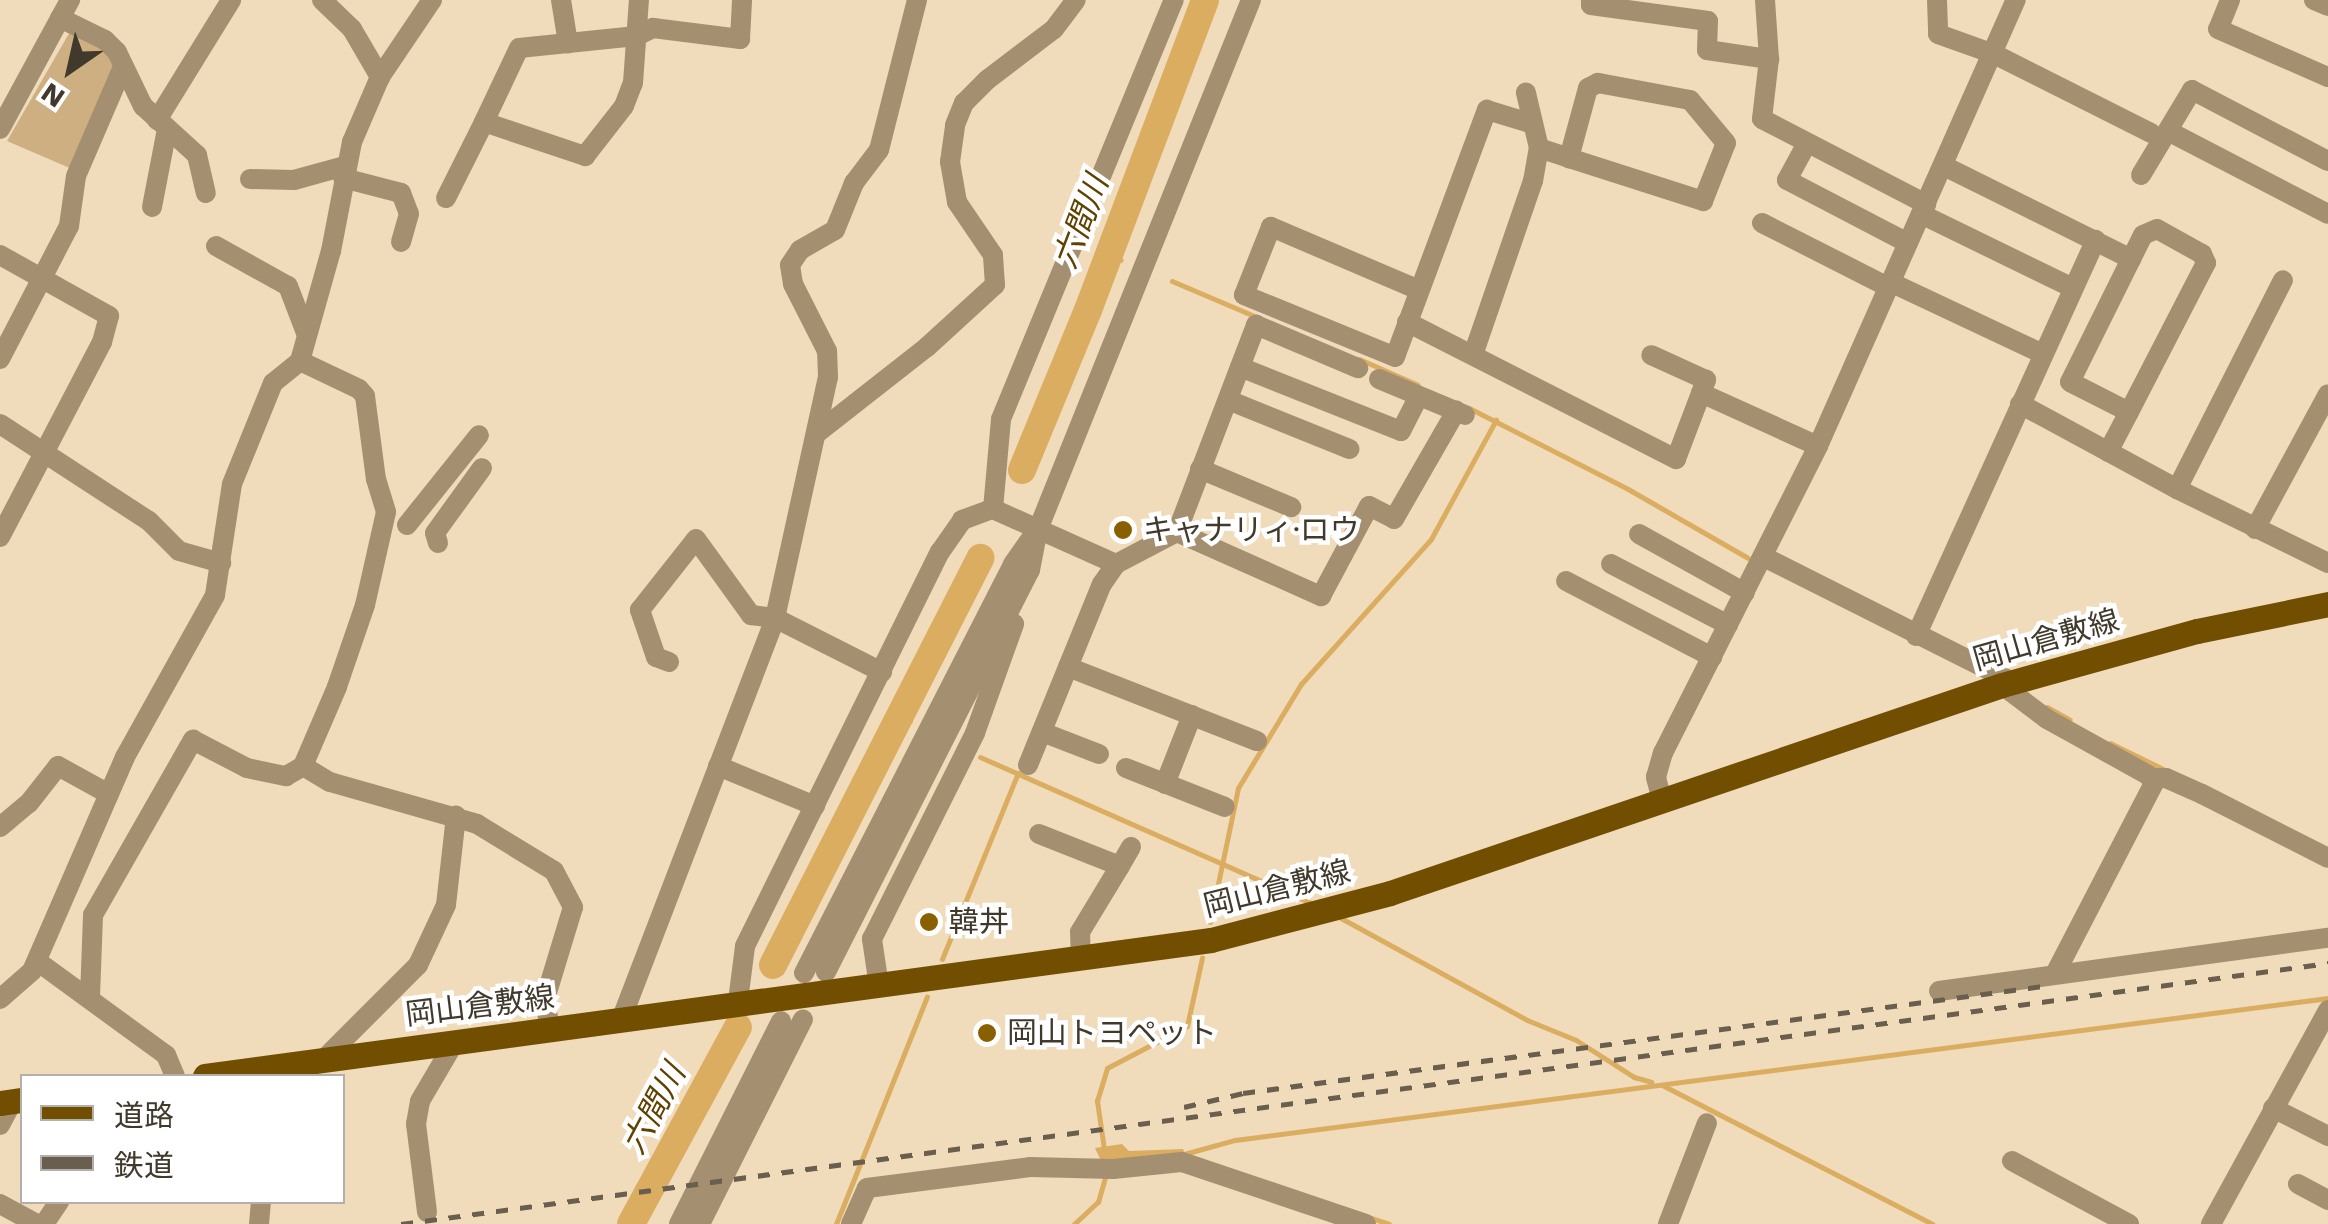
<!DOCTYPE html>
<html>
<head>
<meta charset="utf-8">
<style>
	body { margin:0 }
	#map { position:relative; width:2328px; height:1224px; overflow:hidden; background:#f0dbbb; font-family:"Work Sans","Noto Sans JP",sans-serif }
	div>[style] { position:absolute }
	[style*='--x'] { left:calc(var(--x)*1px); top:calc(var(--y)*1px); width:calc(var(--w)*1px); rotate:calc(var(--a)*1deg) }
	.green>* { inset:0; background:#cdaf81 }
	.water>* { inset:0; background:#dbad60 }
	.stream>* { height:5px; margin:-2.5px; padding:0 2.5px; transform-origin:2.5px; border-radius:2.5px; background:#dbad60 }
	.river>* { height:28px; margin:-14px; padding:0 14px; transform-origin:14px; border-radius:14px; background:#dbad60 }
	.minor>* { height:20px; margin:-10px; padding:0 10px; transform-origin:10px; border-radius:10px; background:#a49071 }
	.major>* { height:25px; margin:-12.5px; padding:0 12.5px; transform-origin:12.5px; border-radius:12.5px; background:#714e00 }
	.rail>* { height:5px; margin-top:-2.5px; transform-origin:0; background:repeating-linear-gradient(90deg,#6a5f4e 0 12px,transparent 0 24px) }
	.dots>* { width:28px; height:28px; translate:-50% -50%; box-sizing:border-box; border:5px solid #fff; border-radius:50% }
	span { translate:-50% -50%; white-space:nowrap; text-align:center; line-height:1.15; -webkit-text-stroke:9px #fff; paint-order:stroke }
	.poi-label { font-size:30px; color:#41392c }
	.left { translate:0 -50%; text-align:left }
	.street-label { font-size:30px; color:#41392c }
	.water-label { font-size:32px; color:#5f4100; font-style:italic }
	.legend { position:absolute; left:20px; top:1074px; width:325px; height:130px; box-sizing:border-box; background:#fff; border:2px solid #b3b0ab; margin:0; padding:12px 18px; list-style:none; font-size:30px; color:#41392c }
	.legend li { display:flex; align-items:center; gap:20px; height:50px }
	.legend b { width:50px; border:2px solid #b3b0ab }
	.north { position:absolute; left:20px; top:20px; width:100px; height:100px; -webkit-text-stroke:8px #fff; paint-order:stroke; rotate:214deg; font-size:28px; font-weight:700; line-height:40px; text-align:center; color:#41392c }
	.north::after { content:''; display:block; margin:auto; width:35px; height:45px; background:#41392c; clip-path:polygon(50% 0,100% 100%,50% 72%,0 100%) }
</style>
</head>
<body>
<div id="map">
	<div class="green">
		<div style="clip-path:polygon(71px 30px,103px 42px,121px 66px,79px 172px,7px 141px)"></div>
	</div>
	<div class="water">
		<div style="clip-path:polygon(1122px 1144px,1129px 1151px,1183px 1149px,1186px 1157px,1102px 1163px,1095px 1148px)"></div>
	</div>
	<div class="stream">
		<div style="--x:1109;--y:254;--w:13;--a:27"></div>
		<div style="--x:1172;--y:281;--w:92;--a:23"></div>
		<div style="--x:1359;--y:359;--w:64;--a:23.8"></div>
		<div style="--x:1469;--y:408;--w:178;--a:27"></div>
		<div style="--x:1628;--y:489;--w:138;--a:29.9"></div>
		<div style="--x:2047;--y:707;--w:26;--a:29"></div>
		<div style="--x:899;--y:716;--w:12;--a:24"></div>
		<div style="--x:2110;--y:743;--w:59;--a:26.1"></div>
		<div style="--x:980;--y:757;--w:362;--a:23.8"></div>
		<div style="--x:1339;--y:917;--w:214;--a:28.7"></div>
		<div style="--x:1527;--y:1020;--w:53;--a:22.2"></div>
		<div style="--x:1576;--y:1040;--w:69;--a:32.5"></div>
		<div style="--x:1634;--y:1077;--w:18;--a:16"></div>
		<div style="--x:1210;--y:922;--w:137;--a:-78.2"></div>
		<div style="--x:1238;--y:788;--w:122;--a:-58.8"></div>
		<div style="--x:1301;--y:684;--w:195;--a:-48.1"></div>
		<div style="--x:1431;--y:539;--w:136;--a:-61.4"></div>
		<div style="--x:942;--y:959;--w:201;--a:-67.8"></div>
		<div style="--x:1662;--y:1085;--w:304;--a:27.2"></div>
		<div style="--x:1104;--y:1149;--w:49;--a:-98.3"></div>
		<div style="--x:1097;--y:1101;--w:34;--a:-73"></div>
		<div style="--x:1107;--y:1068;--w:90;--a:-27.7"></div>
		<div style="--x:1187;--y:1026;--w:70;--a:-77.6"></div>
		<div style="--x:1184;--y:1154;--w:53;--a:-15.4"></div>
		<div style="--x:1235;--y:1140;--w:1102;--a:-7.4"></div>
		<div style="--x:1368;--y:1217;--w:22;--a:18"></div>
		<div style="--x:836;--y:1224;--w:245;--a:-68.2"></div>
		<div style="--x:1074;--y:1224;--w:33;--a:-43"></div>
		<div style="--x:1098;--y:1202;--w:29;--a:-74"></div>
	</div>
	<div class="river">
		<div style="--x:1022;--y:470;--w:173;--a:-67.6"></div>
		<div style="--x:1088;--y:310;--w:331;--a:-69.3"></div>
		<div style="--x:773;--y:965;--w:457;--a:-63"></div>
		<div style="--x:631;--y:1224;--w:224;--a:-61.5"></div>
	</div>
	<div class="minor">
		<div style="--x:322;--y:0;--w:42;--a:44"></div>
		<div style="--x:352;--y:29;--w:56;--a:59.7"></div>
		<div style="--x:561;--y:0;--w:44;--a:80.8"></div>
		<div style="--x:568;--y:43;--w:49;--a:174.2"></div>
		<div style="--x:519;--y:48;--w:82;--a:115.3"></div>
		<div style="--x:484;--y:122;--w:107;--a:18.6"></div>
		<div style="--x:585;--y:156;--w:63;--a:-52"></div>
		<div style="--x:624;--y:106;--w:25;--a:-69"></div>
		<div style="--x:633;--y:83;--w:83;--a:-85.9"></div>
		<div style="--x:1591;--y:0;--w:5;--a:90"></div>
		<div style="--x:1591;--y:5;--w:118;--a:7.8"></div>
		<div style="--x:1708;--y:21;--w:29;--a:92"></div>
		<div style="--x:1707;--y:50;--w:63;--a:8.3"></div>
		<div style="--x:1769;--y:59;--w:60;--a:96.7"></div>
		<div style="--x:1762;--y:119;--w:185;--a:27.4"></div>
		<div style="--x:1765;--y:0;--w:59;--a:86.1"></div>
		<div style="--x:1937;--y:0;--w:34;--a:88"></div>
		<div style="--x:1938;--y:34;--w:59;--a:19.7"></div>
		<div style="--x:1994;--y:54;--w:176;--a:26.7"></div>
		<div style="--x:2230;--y:0;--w:31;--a:112"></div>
		<div style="--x:2218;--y:29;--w:120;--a:23.6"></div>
		<div style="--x:2314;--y:0;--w:15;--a:23"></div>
		<div style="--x:60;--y:18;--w:50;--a:26.1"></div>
		<div style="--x:105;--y:40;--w:17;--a:45"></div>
		<div style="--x:117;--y:52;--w:60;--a:64.3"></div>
		<div style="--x:143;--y:106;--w:73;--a:42.2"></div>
		<div style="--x:197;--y:155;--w:39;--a:77"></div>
		<div style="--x:568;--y:43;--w:69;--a:-5.8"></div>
		<div style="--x:637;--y:36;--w:18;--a:-27"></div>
		<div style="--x:653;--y:28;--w:88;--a:7.2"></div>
		<div style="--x:740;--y:39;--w:39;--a:-87"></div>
		<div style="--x:157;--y:120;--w:141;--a:-58.3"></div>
		<div style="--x:0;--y:129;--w:147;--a:-61.5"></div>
		<div style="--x:2168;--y:131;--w:180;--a:27.4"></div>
		<div style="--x:1807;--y:143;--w:42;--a:118.4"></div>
		<div style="--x:1787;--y:180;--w:136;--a:27.5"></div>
		<div style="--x:1539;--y:148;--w:32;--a:18"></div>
		<div style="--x:1569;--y:158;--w:141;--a:17.8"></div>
		<div style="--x:1703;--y:201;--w:62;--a:-68.4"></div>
		<div style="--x:1726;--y:143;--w:56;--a:-129.9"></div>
		<div style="--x:1690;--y:100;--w:94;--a:-169.5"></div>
		<div style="--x:1598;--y:83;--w:11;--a:153"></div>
		<div style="--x:1588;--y:88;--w:73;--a:105.2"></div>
		<div style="--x:1944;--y:166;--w:209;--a:26.4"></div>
		<div style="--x:2141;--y:175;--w:99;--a:-59"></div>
		<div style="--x:2192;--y:90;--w:153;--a:27.6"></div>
		<div style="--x:343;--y:178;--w:60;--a:14.5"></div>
		<div style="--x:401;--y:193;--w:22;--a:69"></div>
		<div style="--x:409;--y:214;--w:29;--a:106"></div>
		<div style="--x:250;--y:179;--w:44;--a:1.3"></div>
		<div style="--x:294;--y:180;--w:53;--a:-15.4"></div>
		<div style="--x:446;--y:198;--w:85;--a:-63.4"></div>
		<div style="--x:152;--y:207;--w:79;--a:-79.1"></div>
		<div style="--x:1921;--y:214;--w:169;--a:26"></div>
		<div style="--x:1762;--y:223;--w:141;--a:26.9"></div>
		<div style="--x:216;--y:246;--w:82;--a:29.1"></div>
		<div style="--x:288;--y:286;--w:50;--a:69"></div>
		<div style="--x:0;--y:255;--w:125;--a:29.2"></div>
		<div style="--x:109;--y:316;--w:27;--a:105"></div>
		<div style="--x:102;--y:342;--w:220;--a:117.6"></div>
		<div style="--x:1890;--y:282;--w:169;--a:25.2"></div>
		<div style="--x:1419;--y:290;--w:161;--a:-156.9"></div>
		<div style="--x:1271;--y:227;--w:73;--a:111.7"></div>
		<div style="--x:1244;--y:295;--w:163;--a:22.3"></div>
		<div style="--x:1395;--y:357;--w:264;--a:-69.6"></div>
		<div style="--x:1487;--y:110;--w:48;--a:16.9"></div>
		<div style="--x:1407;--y:322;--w:302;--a:27"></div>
		<div style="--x:1676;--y:459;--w:85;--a:-69.2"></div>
		<div style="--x:1706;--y:380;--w:60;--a:-155.6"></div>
		<div style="--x:1473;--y:355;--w:184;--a:-71"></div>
		<div style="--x:1533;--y:181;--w:34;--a:-80"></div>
		<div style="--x:1539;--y:148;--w:57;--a:-103.3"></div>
		<div style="--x:0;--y:359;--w:150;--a:-62.6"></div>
		<div style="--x:69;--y:226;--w:50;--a:-82"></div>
		<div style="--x:76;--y:176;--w:119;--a:-66.7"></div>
		<div style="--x:300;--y:361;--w:65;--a:25.4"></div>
		<div style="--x:359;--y:389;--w:9;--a:49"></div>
		<div style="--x:365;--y:396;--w:84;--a:82.5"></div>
		<div style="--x:376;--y:479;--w:34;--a:73"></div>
		<div style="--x:386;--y:512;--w:95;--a:102.7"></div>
		<div style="--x:365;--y:605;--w:87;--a:108.9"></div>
		<div style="--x:337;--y:687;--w:86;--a:113.3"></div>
		<div style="--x:303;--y:766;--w:31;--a:31"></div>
		<div style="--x:330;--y:782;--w:153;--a:15.9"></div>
		<div style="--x:477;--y:824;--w:90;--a:31.4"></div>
		<div style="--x:554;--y:871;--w:41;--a:62.2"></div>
		<div style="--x:573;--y:907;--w:96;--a:106.9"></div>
		<div style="--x:545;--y:999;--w:32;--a:81"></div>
		<div style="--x:1240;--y:367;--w:173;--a:21.7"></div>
		<div style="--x:1401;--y:431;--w:39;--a:-63"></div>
		<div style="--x:1379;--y:379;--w:93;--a:22.7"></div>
		<div style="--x:1701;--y:393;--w:128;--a:24.4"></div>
		<div style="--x:1228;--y:400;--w:131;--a:22"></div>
		<div style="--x:2020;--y:404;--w:179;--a:28.4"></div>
		<div style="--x:2177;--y:489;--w:168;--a:26.1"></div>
		<div style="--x:0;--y:424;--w:178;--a:33.1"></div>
		<div style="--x:149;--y:521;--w:42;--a:45"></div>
		<div style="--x:179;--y:551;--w:44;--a:15.9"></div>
		<div style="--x:816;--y:434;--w:141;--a:-38.1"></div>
		<div style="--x:927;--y:347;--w:92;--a:-42.4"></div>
		<div style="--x:995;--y:285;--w:30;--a:-94"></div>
		<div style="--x:993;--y:255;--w:64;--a:-124.2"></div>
		<div style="--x:957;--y:202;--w:41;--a:-99.9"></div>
		<div style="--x:950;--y:162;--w:37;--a:-82"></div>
		<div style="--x:955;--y:125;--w:24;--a:-68"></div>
		<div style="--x:964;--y:103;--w:33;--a:-45"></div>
		<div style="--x:987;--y:80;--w:84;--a:-37.3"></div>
		<div style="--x:1054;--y:29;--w:36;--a:-53"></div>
		<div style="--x:2108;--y:452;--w:45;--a:-62.3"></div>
		<div style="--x:2129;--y:412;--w:168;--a:-62.7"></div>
		<div style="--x:2206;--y:263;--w:10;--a:-114"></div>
		<div style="--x:2202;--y:254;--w:51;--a:-150.9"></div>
		<div style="--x:2157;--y:229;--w:15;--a:157"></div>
		<div style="--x:2143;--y:235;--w:164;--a:116.4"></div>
		<div style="--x:2070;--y:382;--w:66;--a:27"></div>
		<div style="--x:1200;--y:469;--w:99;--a:22.7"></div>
		<div style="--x:2177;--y:489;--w:234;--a:-63.1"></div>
		<div style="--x:993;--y:509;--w:90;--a:-84.9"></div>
		<div style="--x:1001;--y:419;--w:453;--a:-67.6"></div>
		<div style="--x:407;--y:525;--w:115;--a:-51.3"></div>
		<div style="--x:2255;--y:529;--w:153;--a:-61.6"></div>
		<div style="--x:1177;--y:532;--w:158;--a:24"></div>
		<div style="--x:1321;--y:596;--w:102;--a:-61.9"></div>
		<div style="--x:1369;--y:506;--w:28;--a:27"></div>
		<div style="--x:1394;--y:519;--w:125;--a:-60.1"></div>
		<div style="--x:1639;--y:534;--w:121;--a:29.1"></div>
		<div style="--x:438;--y:543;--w:10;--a:-107"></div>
		<div style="--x:435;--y:533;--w:80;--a:-54.1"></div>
		<div style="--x:1764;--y:557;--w:278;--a:26.7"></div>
		<div style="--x:1611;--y:564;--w:132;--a:27.5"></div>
		<div style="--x:1566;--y:581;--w:165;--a:27.5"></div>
		<div style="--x:1916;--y:636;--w:435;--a:-65.6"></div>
		<div style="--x:669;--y:662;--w:14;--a:-159"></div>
		<div style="--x:656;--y:657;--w:50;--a:-108.8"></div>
		<div style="--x:640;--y:610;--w:90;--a:-51.7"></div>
		<div style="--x:696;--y:539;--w:94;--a:54.1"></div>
		<div style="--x:751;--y:615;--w:24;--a:7"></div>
		<div style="--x:775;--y:618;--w:120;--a:26.8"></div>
		<div style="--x:1068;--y:667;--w:203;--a:21.4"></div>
		<div style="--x:2002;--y:685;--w:56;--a:37.1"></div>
		<div style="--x:2047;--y:719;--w:115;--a:29"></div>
		<div style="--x:2148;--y:775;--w:10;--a:53"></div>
		<div style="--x:2154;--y:783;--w:215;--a:117.4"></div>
		<div style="--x:1042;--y:732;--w:61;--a:21.1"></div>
		<div style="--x:1028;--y:765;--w:196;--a:-67.8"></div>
		<div style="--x:1102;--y:584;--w:24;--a:-55"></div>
		<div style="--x:718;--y:766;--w:105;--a:22.4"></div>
		<div style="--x:1126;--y:768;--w:106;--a:21.5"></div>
		<div style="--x:2151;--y:778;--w:15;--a:0"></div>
		<div style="--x:2166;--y:778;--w:39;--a:24"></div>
		<div style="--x:2202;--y:794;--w:141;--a:26.9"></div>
		<div style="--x:1165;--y:784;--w:74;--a:-68.6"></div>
		<div style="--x:1662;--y:800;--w:24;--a:-105"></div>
		<div style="--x:1656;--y:777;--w:25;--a:-74"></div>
		<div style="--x:1663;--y:753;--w:344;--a:-63.2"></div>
		<div style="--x:1818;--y:446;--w:488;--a:-66.1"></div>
		<div style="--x:0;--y:827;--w:38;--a:-40"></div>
		<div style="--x:29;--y:803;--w:47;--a:-51.9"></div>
		<div style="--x:58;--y:766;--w:58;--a:28.8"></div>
		<div style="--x:1039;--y:834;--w:87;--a:21.6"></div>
		<div style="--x:1120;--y:866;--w:77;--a:121.2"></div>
		<div style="--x:1080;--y:932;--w:28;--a:88"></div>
		<div style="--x:1120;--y:866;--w:22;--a:-60"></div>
		<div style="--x:37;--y:961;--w:160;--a:36.1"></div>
		<div style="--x:166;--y:1055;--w:23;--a:67"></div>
		<div style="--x:826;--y:972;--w:451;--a:-63.1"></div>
		<div style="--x:1030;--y:570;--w:37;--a:-79"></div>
		<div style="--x:804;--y:973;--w:459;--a:-62.9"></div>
		<div style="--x:1013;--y:564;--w:45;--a:-54.9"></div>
		<div style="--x:1039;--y:527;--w:568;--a:-68.09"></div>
		<div style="--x:879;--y:986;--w:48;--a:-98.5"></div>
		<div style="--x:872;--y:939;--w:230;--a:-63.4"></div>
		<div style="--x:975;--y:733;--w:116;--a:-70.3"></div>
		<div style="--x:1939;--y:991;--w:393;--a:-7.8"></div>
		<div style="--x:90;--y:997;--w:82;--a:-87.9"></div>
		<div style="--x:93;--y:915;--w:202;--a:-60.3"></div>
		<div style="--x:193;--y:740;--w:61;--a:27.4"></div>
		<div style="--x:247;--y:768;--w:40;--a:12"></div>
		<div style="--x:286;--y:776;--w:20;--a:-30"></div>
		<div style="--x:0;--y:999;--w:43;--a:-41.2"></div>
		<div style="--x:32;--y:971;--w:233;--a:-66.5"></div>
		<div style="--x:125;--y:757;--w:185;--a:-60.9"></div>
		<div style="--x:215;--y:595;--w:112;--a:-81.3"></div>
		<div style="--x:232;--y:484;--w:109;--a:-67.9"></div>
		<div style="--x:273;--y:383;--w:35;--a:-39"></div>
		<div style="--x:300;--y:361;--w:114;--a:-74.3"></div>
		<div style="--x:331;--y:251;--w:111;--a:-79.1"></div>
		<div style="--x:352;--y:142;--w:71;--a:-66.7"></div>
		<div style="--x:380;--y:77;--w:93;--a:-56"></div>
		<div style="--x:738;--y:1001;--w:55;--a:-82.7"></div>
		<div style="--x:745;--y:946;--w:440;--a:-63.7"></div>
		<div style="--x:940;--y:552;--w:39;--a:-55"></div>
		<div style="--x:962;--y:520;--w:33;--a:-20"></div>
		<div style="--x:993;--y:509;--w:135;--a:24.1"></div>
		<div style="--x:1116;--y:564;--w:69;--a:-27.7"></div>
		<div style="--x:1177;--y:532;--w:222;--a:-69.1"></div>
		<div style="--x:1256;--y:325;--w:111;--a:22.9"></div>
		<div style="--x:621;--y:1020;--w:430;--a:-69"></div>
		<div style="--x:775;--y:618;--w:247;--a:-77.6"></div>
		<div style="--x:828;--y:377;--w:26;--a:-92"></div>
		<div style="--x:827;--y:351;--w:75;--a:-116.9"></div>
		<div style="--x:793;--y:284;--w:19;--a:-99"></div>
		<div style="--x:790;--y:265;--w:18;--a:-56"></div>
		<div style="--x:800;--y:250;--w:40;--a:-29.7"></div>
		<div style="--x:835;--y:230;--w:51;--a:-68"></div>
		<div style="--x:854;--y:183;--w:41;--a:-52.9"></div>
		<div style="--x:879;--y:150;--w:155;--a:-75.8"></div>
		<div style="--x:324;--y:1059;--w:133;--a:-45"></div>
		<div style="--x:418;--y:965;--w:66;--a:-65"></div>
		<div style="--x:446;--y:905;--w:90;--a:-83.6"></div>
		<div style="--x:2273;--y:1108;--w:62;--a:27"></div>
		<div style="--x:0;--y:1125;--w:27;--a:-62"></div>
		<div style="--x:2012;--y:1161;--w:133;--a:28.3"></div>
		<div style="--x:2298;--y:1184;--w:34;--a:28"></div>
		<div style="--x:0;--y:1204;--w:42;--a:28.4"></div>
		<div style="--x:427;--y:1212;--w:89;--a:-97.1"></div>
		<div style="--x:416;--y:1124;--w:23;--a:-80"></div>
		<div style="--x:420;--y:1101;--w:67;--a:-59.6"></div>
		<div style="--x:44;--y:1224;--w:27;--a:-56"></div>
		<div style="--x:259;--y:1224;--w:22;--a:-85"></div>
		<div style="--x:679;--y:1224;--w:227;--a:-63.3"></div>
		<div style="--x:700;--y:1224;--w:229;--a:-63.3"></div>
		<div style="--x:851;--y:1224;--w:39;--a:-66"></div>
		<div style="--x:867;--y:1188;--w:164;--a:-7.3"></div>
		<div style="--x:1030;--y:1167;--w:83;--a:1.4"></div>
		<div style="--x:1113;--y:1169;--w:69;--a:-5.8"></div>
		<div style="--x:1182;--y:1162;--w:194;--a:18.6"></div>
		<div style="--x:1668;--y:1224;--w:108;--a:-68.9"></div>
		<div style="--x:2211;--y:1224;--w:244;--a:-61.3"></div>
	</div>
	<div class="major">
		<div style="--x:205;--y:1076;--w:1015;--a:-7.7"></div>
		<div style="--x:1211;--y:940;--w:185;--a:-14.7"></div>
		<div style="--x:1390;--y:893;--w:646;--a:-18.77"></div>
		<div style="--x:2002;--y:685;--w:202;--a:-15.5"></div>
		<div style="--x:2197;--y:631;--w:134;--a:-11.6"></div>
		<div style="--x:0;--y:1103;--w:22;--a:-8"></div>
	</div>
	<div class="rail">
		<div style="--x:1184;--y:1107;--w:61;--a:-13.3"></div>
		<div style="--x:1243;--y:1093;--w:814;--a:-7.62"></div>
		<div style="--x:401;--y:1224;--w:1945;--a:-7.71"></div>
	</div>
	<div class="dots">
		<div style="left:1123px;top:530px;background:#895f00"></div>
		<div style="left:929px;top:922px;background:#895f00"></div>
		<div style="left:987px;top:1033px;background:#895f00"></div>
	</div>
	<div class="poi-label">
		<span class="left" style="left:1143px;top:530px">キャナリィ·ロウ</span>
		<span class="left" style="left:949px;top:922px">韓丼</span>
		<span class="left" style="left:1007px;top:1033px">岡山トヨペット</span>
	</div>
	<div class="street-label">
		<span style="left:2046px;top:640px;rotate:-16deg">岡山倉敷線</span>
		<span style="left:1277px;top:889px;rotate:-14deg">岡山倉敷線</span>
		<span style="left:480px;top:1006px;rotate:-7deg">岡山倉敷線</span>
	</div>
	<div class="water-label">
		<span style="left:1081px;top:222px;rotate:-69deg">六間川</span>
		<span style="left:654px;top:1109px;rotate:-62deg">六間川</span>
	</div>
	<ul class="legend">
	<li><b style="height:12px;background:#714e00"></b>道路</li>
	<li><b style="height:12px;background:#6a5f4e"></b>鉄道</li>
	</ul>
	<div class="north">N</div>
</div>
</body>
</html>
